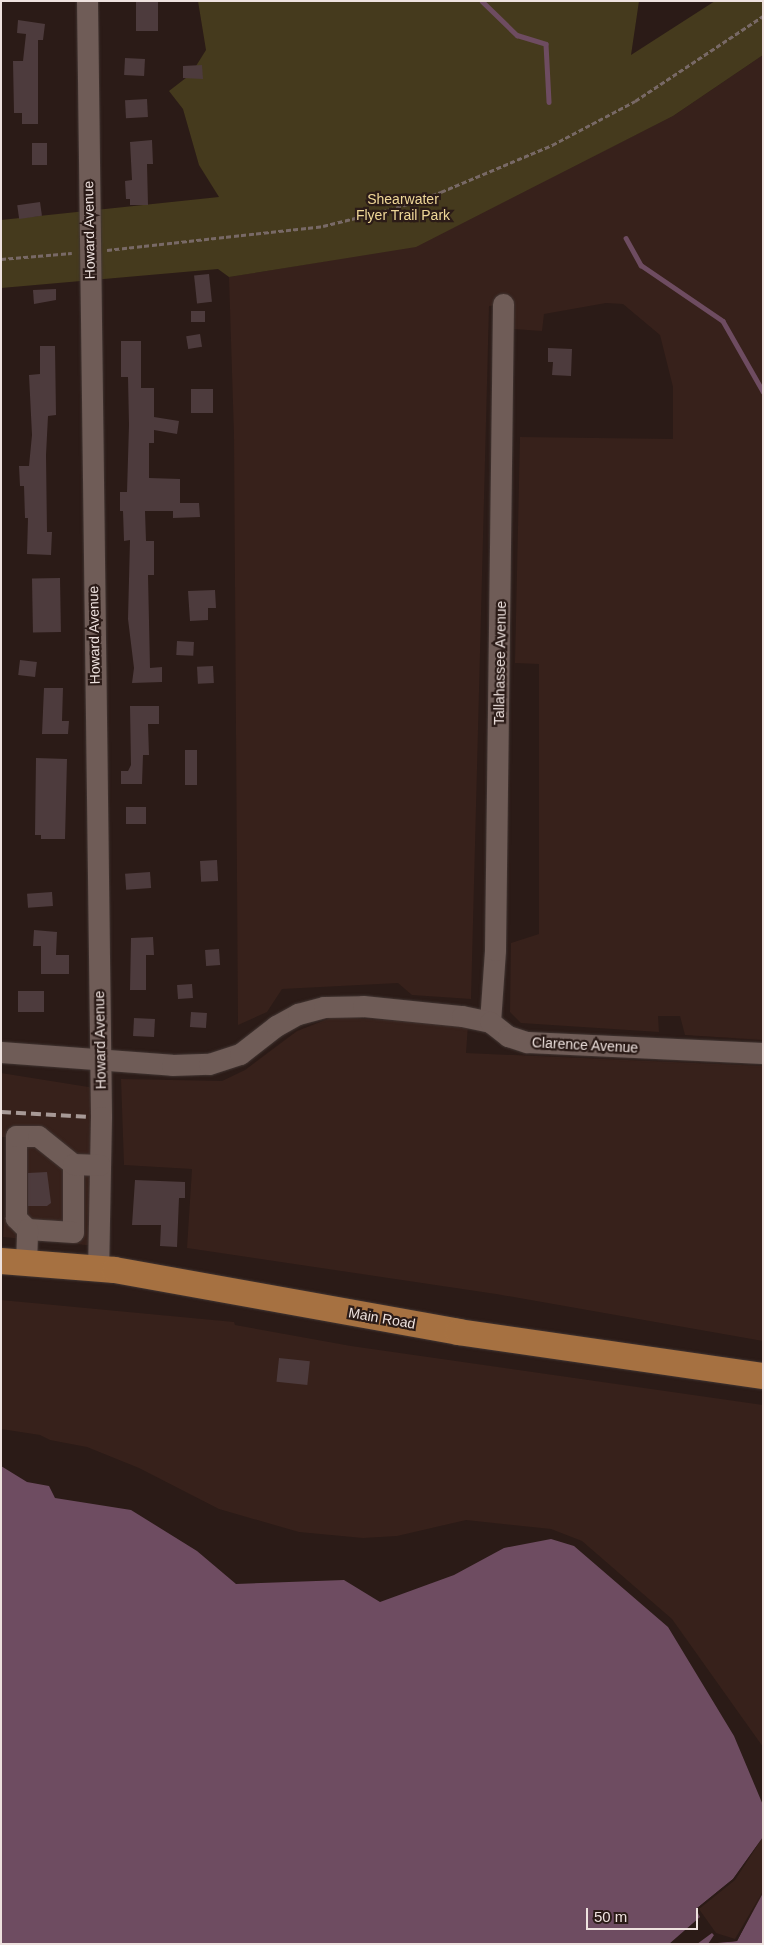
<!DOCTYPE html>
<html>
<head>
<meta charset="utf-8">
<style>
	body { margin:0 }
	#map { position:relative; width:764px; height:1945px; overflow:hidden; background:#2b1b17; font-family:Arial,sans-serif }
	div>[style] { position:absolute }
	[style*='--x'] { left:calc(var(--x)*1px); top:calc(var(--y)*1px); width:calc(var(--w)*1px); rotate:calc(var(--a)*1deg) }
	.built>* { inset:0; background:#37211b }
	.green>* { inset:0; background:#453a1d }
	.water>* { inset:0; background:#6e4c61 }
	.pier>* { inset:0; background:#2b1b17 }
	.stream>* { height:4.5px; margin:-2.25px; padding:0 2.25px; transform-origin:2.25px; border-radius:2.25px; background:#6e4c61 }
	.building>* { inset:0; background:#4d3b3d; transform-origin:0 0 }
	.path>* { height:2.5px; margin-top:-1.25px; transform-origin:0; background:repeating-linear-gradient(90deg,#786966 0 5px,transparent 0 7.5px) }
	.roads { filter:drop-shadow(0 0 1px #423633) drop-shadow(0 0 1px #423633) }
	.minor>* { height:21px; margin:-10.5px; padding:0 10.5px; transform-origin:10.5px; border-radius:10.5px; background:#6f5c57 }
	.major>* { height:26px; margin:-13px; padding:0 13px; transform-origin:13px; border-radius:13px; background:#a67141 }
	.rail>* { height:4px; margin-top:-2px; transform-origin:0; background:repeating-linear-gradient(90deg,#a79996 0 10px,transparent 0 15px) }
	span { translate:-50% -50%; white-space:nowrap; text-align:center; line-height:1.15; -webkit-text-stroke:4.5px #2b1b17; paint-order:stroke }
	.park-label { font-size:14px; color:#efd798 }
	.street-label { font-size:14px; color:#eee2df }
	.frame { position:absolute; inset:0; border:2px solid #eee2df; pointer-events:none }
	.scale { position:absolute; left:586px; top:1908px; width:112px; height:22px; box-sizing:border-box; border:2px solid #eee2df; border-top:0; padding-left:6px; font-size:15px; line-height:18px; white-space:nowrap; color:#eee2df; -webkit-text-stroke:4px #2b1b17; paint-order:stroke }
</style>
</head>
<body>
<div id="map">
	<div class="built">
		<div style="clip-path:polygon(763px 55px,763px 1040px,685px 1035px,680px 1016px,658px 1016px,659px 1032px,521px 1023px,510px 1012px,511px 943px,539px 934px,539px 664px,515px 663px,520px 437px,673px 439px,673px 387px,660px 335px,623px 304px,606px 303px,544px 314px,542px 331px,513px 329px,511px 304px,489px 306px,471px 999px,412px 995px,398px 983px,282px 989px,267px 1012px,238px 1025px,234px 435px,229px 277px,326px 261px,557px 174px,673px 116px)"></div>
		<div style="clip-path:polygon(333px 1017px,468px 1025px,466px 1053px,763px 1066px,763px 1341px,496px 1294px,187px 1248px,192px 1169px,124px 1165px,121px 1079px,222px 1081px,245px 1070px,297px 1031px)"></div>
		<div style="clip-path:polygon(1px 1073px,101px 1089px,96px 1246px,3px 1237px,11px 1137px,1px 1137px)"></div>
		<div style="clip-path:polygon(1px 1300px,234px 1322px,235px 1325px,351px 1346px,763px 1405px,763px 1747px,672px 1619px,582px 1541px,551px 1529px,466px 1520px,397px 1536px,363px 1538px,299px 1532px,219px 1509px,139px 1468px,87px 1447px,50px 1440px,40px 1435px,1px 1429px)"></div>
		<div style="clip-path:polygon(763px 1837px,763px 1893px,737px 1941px,669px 1944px,696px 1909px,733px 1879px)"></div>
	</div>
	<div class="green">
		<div style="clip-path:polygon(198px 1px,639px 1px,631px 55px,715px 1px,763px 1px,763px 55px,673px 116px,416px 247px,229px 277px,218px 269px,1px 288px,1px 220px,219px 197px,199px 165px,183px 109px,169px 91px,191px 74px,206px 50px)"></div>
	</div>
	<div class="water">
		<div style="clip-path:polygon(1px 1466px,27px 1482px,49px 1486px,55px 1498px,131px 1510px,197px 1551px,236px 1584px,344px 1580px,380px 1602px,454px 1575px,504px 1548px,551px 1539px,574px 1546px,668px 1627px,734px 1736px,763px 1805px,763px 1837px,733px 1879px,696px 1909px,714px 1935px,727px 1942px,737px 1941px,763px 1893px,763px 1944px,1px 1944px)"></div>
	</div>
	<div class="pier">
		<div style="clip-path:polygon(763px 1837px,735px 1880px,699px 1909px,716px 1933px,735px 1939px,763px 1891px,737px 1941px,708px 1944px,714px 1935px,712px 1933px,697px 1944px,669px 1944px,700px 1917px,696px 1909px,733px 1879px)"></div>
	</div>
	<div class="stream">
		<div style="--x:482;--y:1;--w:49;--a:44.2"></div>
		<div style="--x:517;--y:35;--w:30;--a:17"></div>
		<div style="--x:546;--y:44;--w:58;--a:87"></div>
		<div style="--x:626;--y:238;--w:31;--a:61"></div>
		<div style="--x:641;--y:265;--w:99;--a:34.3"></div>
		<div style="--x:723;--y:321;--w:81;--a:60.3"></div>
	</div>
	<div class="building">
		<div style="left:158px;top:1px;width:30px;height:22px;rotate:90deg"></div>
		<div style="clip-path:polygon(18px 20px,45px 24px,43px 40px,38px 40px,38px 124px,22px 124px,22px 113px,14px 113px,13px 61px,23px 61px,26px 34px,17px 33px)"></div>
		<div style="left:125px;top:58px;width:20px;height:17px;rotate:3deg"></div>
		<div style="clip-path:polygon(202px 65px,203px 79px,183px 78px,183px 66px)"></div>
		<div style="left:147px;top:99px;width:18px;height:22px;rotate:87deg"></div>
		<div style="clip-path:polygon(152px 140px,153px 164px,147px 164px,148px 205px,130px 205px,130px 199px,126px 199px,125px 181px,132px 180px,130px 142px)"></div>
		<div style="left:32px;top:143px;width:15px;height:22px"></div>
		<div style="left:40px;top:202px;width:14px;height:23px;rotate:82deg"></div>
		<div style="left:209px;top:274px;width:28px;height:15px;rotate:84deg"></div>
		<div style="clip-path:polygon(56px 289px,56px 300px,34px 304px,33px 290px)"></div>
		<div style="left:191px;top:311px;width:14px;height:11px"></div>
		<div style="left:200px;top:334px;width:13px;height:14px;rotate:81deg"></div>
		<div style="clip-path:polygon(121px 341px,141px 341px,141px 388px,154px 388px,154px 417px,179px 421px,177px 434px,154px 430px,154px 443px,149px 443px,149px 478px,180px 479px,180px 503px,199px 503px,200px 517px,173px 518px,173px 511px,145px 511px,146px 541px,154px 541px,154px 575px,148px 575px,150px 668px,162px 667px,162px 682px,132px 683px,134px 668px,128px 619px,130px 540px,124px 541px,123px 511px,120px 511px,120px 492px,127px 492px,129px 425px,128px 377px,121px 377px)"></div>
		<div style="clip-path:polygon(40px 346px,55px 346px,56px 415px,48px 416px,46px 455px,47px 532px,52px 532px,51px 555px,27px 554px,28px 518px,25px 518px,24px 486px,20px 486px,19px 466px,29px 466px,32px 435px,29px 375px,40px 374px)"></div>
		<div style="clip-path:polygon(548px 348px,572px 349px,571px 376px,552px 375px,553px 362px,548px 362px)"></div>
		<div style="left:191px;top:389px;width:22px;height:24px"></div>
		<div style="left:60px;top:578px;width:54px;height:28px;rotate:89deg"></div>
		<div style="clip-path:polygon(215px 590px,216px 608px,208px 608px,208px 620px,190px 621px,188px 591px)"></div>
		<div style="left:177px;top:641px;width:17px;height:14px;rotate:3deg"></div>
		<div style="left:20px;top:660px;width:17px;height:15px;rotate:7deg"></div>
		<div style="left:213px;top:666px;width:17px;height:16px;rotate:87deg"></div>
		<div style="clip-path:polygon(44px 688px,63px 688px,62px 721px,69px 721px,68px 734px,42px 734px)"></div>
		<div style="clip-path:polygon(130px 706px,159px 706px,159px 724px,148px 724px,149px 755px,143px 755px,142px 784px,121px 784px,121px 771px,128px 771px,131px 765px)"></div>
		<div style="left:185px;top:750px;width:12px;height:35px"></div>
		<div style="clip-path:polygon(36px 758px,67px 759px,65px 839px,41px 839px,41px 835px,35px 835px)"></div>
		<div style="left:126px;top:807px;width:20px;height:17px"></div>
		<div style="left:217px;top:860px;width:21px;height:17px;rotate:87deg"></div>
		<div style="left:150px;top:872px;width:16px;height:25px;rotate:86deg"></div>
		<div style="left:52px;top:892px;width:14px;height:25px;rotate:86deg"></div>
		<div style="clip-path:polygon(34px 930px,57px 932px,56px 955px,69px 955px,69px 974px,41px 974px,41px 946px,33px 946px)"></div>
		<div style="clip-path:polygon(153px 937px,154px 955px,146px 955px,146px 990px,130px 990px,131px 938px)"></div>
		<div style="left:219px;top:949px;width:16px;height:14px;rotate:86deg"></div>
		<div style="left:192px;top:984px;width:14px;height:15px;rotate:86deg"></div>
		<div style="left:44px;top:991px;width:21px;height:26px;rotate:90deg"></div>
		<div style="left:191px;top:1012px;width:16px;height:15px;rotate:4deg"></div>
		<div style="left:134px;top:1018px;width:21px;height:18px;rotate:3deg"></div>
		<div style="clip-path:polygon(47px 1172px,51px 1203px,47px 1206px,28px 1206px,28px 1173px)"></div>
		<div style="clip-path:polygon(135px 1180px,185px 1182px,185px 1198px,179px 1198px,177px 1247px,160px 1246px,161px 1225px,132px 1225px)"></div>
		<div style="left:279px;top:1358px;width:31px;height:24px;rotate:6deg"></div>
	</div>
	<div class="path">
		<div style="--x:107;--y:250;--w:217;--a:-6.3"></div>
		<div style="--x:323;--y:226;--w:75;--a:-13.9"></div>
		<div style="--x:396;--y:208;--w:48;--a:-19.6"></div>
		<div style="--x:441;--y:192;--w:121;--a:-22.9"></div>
		<div style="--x:552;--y:145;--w:94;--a:-27.9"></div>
		<div style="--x:635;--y:101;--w:154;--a:-33.6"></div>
		<div style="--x:1;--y:259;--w:71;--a:-4.8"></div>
	</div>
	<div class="roads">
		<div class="minor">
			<div style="--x:87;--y:1;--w:1116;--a:89.28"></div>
			<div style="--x:101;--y:1117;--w:152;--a:91.1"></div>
			<div style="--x:490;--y:1022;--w:72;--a:-86"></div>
			<div style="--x:495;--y:950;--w:646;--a:-89.29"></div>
			<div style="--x:1;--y:1052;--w:171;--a:4.3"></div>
			<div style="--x:172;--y:1065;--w:37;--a:-2"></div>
			<div style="--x:209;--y:1064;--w:33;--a:-18"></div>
			<div style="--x:240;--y:1054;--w:46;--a:-37.9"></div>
			<div style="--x:276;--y:1026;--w:25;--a:-29"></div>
			<div style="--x:298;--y:1014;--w:27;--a:-15"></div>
			<div style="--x:324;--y:1007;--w:39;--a:-1"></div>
			<div style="--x:363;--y:1006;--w:100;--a:5.8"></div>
			<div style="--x:462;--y:1016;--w:29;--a:12"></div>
			<div style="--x:490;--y:1022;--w:23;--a:38"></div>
			<div style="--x:508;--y:1036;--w:20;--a:18"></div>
			<div style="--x:527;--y:1042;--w:236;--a:2.7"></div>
			<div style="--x:73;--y:1164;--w:68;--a:90"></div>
			<div style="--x:73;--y:1232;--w:46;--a:-176.3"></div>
			<div style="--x:27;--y:1229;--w:16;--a:-135"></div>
			<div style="--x:16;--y:1218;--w:82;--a:-90"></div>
			<div style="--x:16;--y:1136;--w:22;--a:0"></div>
			<div style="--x:38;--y:1136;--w:45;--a:38.7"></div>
			<div style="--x:73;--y:1164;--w:27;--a:2"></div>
			<div style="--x:26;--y:1263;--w:34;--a:-88"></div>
		</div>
		<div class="major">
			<div style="--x:1;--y:1261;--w:114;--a:4.5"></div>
			<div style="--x:115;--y:1270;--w:349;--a:10.2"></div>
			<div style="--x:458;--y:1332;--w:308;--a:8.2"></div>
		</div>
	</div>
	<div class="rail">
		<div style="--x:1;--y:1112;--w:90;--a:3.2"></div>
	</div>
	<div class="park-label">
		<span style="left:403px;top:207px">Shearwater<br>Flyer Trail Park</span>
	</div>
	<div class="street-label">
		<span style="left:89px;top:230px;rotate:-91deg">Howard Avenue</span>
		<span style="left:94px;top:635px;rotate:-91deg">Howard Avenue</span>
		<span style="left:500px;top:663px;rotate:-89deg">Tallahassee Avenue</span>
		<span style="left:100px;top:1040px;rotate:-91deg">Howard Avenue</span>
		<span style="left:585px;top:1045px;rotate:3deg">Clarence Avenue</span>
		<span style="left:382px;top:1318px;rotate:10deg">Main Road</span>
	</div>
	<div class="frame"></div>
	<div class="scale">50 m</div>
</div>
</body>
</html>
